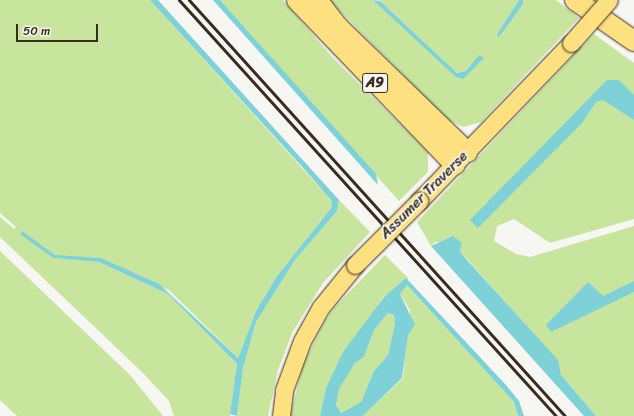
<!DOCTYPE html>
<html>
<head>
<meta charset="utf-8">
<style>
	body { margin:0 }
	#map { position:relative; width:634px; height:416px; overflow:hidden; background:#f6f6f2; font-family:Sriracha,sans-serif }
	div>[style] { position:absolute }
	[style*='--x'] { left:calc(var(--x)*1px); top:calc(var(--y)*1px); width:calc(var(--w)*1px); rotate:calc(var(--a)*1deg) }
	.green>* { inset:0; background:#c7e59c }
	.water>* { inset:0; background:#7fd1d8 }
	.roads { filter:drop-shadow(0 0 1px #3b2a1e) drop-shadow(0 0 1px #3b2a1e) }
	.major>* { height:17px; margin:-8.5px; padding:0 8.5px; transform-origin:8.5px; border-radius:8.5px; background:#fde080 }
	.highway>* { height:20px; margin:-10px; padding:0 10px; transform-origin:10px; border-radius:10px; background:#fde080 }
	.rail>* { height:3px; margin:-1.5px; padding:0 1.5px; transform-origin:1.5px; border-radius:1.5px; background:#3b2a1e }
	.bridges { filter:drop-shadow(0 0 1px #3b2a1e) drop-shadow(0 0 1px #3b2a1e) }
	.major-bridge>* { height:17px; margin:-8.5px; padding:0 8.5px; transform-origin:8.5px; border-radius:8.5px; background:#fde080 }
	span { translate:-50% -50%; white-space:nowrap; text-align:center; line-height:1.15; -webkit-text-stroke:3.5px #f6f6f2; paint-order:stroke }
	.shield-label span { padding:1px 3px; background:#f6f6f2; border:1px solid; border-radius:3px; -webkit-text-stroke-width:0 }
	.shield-label { font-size:14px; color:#3b2a1e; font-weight:700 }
	.street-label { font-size:15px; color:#3b2a1e }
	.scale { position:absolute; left:16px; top:24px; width:82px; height:18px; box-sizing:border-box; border:2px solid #3b2a1e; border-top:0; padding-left:5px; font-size:12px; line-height:14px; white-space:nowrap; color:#3b2a1e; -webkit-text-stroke:3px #f6f6f2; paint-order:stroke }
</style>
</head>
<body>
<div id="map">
	<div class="green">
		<div style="clip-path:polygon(0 0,150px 0,331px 200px,332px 207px,277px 276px,256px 311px,238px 358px,170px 291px,101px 258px,55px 256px,20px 233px,53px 258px,99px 262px,168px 294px,237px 364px,230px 416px,174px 416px,169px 401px,143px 373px,0 237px,0 217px,14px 229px,16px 227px,0 213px)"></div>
		<div style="clip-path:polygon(220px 0,283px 0,332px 57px,428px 152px,428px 172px,399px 201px)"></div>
		<div style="clip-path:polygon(329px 0,373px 0,460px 79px,479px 55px,466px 71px,457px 73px,379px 0,519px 0,497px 34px,498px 38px,523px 0,556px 0,579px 18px,481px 122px,463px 127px,448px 120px)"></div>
		<div style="clip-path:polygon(594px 34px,634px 63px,634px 219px,550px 243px,514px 219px,497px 226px,494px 241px,516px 254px,530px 257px,634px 226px,634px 416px,596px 416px,561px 375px,557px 360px,460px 251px,462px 243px,435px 242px,431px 246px,417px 222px)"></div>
		<div style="clip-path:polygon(339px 200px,370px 232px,323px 283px,293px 331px,278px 370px,268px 416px,237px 416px,243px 368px,256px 322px,295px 260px,337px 211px)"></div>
		<div style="clip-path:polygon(0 251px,130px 375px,163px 416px,17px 416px,0 400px)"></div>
		<div style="clip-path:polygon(385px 255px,409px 279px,383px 297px,326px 388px,320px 416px,290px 416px,303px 365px,322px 326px,334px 308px)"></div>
		<div style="clip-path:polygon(407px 285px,514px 402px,518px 416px,363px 416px,403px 378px,410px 310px,400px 294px)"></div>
		<div style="clip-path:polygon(388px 313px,394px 315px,395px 323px,388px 355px,374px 371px,361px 402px,341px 413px,336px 405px,339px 389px,355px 363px,364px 357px,374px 330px)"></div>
	</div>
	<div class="water">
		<div style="clip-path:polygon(150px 0,158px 0,339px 200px,337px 211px,295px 260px,256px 322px,243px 368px,237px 416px,230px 414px,237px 364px,168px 294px,99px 262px,53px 258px,20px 234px,22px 231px,55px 255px,101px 258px,159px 284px,238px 358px,256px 311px,277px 276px,332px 207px,331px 200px,305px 170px)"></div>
		<div style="clip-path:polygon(213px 0,220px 0,376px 174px,378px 185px)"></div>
		<div style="clip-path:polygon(373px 0,380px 1px,457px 73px,466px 71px,479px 55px,484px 58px,463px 79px,456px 77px)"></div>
		<div style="clip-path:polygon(519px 0,523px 0,523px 4px,498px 38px,497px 34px)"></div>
		<div style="clip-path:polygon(607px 80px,619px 80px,634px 95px,634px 120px,603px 100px,596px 102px,582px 123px,478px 228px,470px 220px)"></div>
		<div style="clip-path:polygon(453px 236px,462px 243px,460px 251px,467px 260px,558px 360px,561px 375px,596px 416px,584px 416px,431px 246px)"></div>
		<div style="clip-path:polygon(evenodd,406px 278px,506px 385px,519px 401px,524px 416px,518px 416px,514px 402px,407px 285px,400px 294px,415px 325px,408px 335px,402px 378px,363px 416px,320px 416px,326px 388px,343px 352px,384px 297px,406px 278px,388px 313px,394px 315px,395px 323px,388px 355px,374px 371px,361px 402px,341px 413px,336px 405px,339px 389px,355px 363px,364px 357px,374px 330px,388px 313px)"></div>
		<div style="clip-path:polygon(634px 281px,634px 292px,551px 332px,546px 325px,588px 282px,603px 296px)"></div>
	</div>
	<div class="roads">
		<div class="major">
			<div style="--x:419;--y:201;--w:219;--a:-46.1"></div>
			<div style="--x:281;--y:416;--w:26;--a:-83"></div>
			<div style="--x:284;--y:390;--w:52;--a:-69.8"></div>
			<div style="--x:302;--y:341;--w:39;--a:-61"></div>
			<div style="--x:321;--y:307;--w:54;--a:-51"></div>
		</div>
		<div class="highway">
			<div style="--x:297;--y:0;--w:228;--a:46.2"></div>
			<div style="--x:317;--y:0;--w:34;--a:52"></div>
			<div style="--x:338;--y:27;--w:180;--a:44.1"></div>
			<div style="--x:575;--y:0;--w:72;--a:34.8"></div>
		</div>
	</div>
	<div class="rail">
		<div style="--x:179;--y:0;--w:561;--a:47.82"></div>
		<div style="--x:189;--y:0;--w:561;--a:47.89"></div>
	</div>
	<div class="bridges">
		<div class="major-bridge">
			<div style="--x:571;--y:43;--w:57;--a:-48.5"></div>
			<div style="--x:355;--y:265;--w:91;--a:-45"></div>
		</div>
	</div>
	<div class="shield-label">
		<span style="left:375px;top:83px">A9</span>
	</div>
	<div class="street-label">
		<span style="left:424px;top:195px;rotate:-45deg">Assumer Traverse</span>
	</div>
	<div class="scale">50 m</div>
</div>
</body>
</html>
